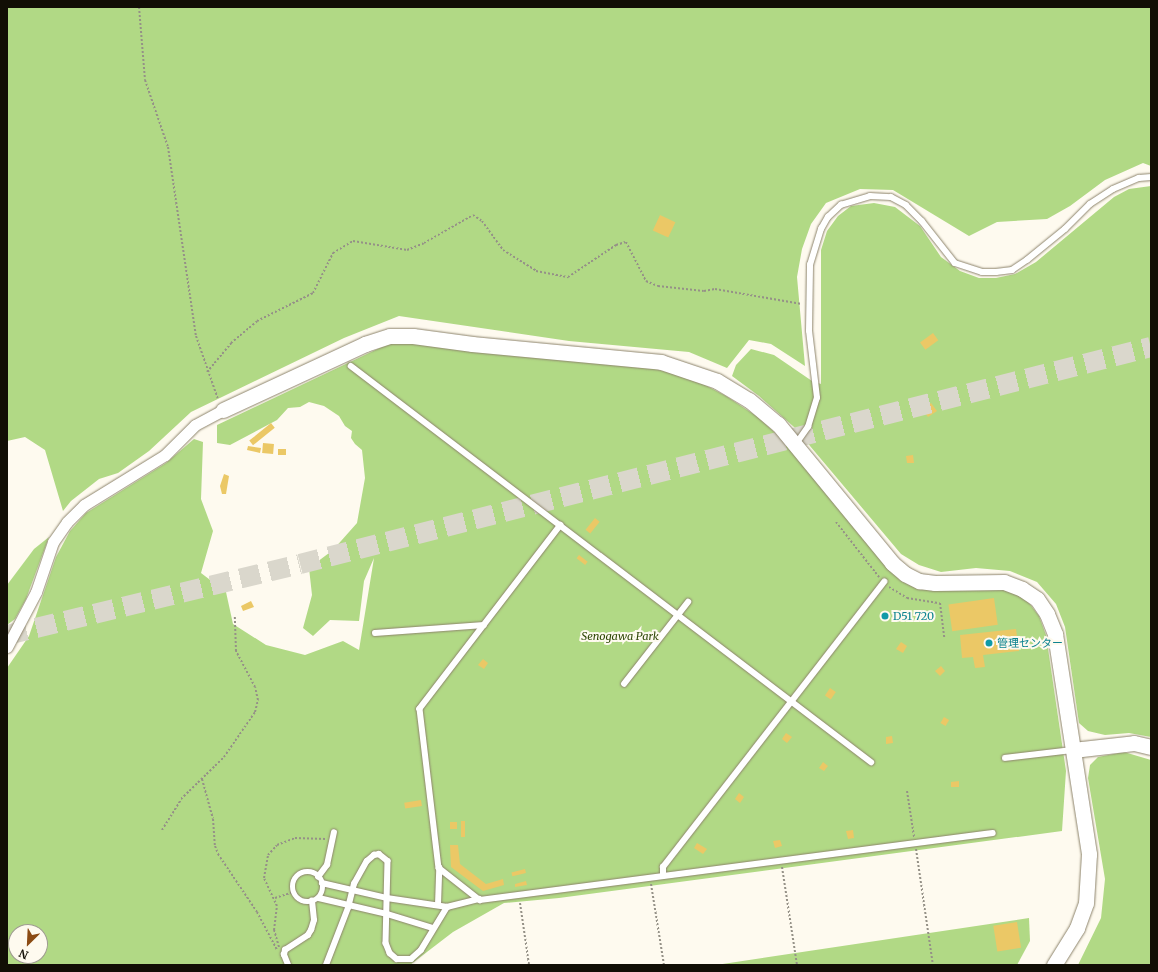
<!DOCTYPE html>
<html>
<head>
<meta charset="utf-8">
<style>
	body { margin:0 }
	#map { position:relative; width:1158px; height:972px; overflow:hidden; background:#fefaef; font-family:Merriweather,"Noto Sans JP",serif }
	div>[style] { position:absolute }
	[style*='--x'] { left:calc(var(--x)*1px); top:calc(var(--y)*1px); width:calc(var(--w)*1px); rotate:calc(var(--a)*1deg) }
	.green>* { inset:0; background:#b1d985 }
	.building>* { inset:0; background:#ebc866; transform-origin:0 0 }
	.highway-tunnel>* { height:20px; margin-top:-10px; transform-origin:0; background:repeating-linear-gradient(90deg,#dad7cc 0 20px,transparent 0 30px) }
	.path>* { height:2px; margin-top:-1px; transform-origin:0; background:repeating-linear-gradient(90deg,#959187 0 2px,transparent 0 4px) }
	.roads { filter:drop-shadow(0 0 1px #8d846c) drop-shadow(0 0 1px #8d846c) }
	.lane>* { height:5.5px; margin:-2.75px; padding:0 2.75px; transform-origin:2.75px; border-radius:2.75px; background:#fff }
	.lane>.ring { margin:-2.75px; padding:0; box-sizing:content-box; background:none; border:5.5px solid #fff; border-radius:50% }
	.street>* { height:11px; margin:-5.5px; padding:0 5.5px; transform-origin:5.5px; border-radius:5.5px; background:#fff }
	.secondary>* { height:15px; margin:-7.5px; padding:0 7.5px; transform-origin:7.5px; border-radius:7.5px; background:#fff }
	.dots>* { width:11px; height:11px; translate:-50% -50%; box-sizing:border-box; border:2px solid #fefaef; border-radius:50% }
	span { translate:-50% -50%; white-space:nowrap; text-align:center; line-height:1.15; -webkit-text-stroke:4px #fefaef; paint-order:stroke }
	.culture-label { font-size:11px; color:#0d838f }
	.left { translate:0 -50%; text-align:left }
	.park-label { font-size:11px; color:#2d4605; font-style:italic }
	.frame { position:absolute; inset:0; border:8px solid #110e05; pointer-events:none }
	.north { position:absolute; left:8px; top:924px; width:40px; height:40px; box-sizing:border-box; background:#fefaef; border:1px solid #9f9c91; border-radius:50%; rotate:204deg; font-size:11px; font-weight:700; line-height:16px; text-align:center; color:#110e05 }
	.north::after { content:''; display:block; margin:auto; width:14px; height:18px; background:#8b4b14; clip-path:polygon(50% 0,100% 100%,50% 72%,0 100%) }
</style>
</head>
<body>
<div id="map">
	<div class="green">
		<div style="clip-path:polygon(7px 7px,1151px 7px,1151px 166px,1143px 163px,1105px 180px,1070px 206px,1047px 219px,997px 222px,969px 236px,893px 190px,860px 189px,826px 203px,811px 224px,802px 249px,797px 277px,805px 366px,771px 344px,749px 340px,727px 368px,689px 352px,569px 341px,399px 316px,344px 338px,191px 412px,149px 451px,118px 473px,99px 479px,71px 501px,63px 511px,45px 450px,25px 437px,7px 441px)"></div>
		<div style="clip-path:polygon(1151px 186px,1151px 737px,1129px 733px,1105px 735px,1088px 731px,1079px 723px,1065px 627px,1056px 604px,1037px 582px,1010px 571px,976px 568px,941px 572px,919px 565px,901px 554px,794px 427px,759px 396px,732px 376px,736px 365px,751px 349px,774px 355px,812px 381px,821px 384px,821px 250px,827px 231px,838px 216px,851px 206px,874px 203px,895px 207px,920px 226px,941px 257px,960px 271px,979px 278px,996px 278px,1015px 274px,1036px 262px,1114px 197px,1129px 189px)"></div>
		<div style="clip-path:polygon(evenodd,388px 344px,423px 344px,655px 369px,692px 378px,726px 396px,758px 417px,785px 442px,887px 568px,901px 581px,918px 589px,939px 591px,986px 588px,1007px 590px,1026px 599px,1039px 616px,1046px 635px,1066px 771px,1062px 831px,559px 898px,504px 903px,453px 932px,410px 965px,7px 965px,7px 668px,29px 636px,56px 557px,70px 531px,86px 513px,166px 463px,194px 439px,203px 442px,201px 499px,213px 531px,201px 573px,226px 592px,233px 624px,266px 645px,305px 655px,343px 641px,359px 650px,374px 558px,364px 581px,359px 621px,330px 620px,313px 636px,303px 628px,312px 595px,309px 568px,333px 550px,357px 523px,365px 478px,362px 450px,355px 444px,351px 438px,352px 431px,345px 426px,339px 416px,324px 406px,309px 402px,300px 407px,288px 408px,277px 420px,230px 445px,217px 443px,217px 425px,388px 344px,16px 932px,40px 932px,40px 956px,16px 956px,16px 932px)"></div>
		<div style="clip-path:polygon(49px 537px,26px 599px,15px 619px,7px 625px,7px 585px,34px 549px)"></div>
		<div style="clip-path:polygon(1124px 752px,1151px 760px,1151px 965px,1078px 965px,1101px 918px,1105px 879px,1088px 778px,1090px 765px,1098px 757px)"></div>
		<div style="clip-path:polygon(1029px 918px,1030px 941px,1017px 965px,716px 965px)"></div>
	</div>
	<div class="building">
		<div style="left:660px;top:215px;width:17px;height:17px;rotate:25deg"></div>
		<div style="left:933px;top:333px;width:9px;height:16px;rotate:54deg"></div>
		<div style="clip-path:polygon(931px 403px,937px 411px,928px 417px,923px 410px)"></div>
		<div style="left:271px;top:423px;width:6px;height:28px;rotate:51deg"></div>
		<div style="left:263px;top:443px;width:11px;height:10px;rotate:5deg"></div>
		<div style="clip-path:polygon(248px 446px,261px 448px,260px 453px,247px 450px)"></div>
		<div style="left:278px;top:449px;width:8px;height:6px"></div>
		<div style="clip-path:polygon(913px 455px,914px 463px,907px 463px,906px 456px)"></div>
		<div style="clip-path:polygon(224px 474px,229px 476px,226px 494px,222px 494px,220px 486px)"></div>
		<div style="left:595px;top:518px;width:6px;height:15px;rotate:39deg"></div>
		<div style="left:579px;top:555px;width:11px;height:4px;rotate:38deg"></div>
		<div style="left:994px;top:598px;width:27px;height:46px;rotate:82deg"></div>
		<div style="clip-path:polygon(251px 601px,254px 607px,243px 611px,241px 606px)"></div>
		<div style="clip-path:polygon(1016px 629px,1019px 651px,983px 655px,985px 667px,975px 668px,973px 657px,962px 658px,960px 635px)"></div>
		<div style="clip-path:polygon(901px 642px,907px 646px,903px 653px,896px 649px)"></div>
		<div style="clip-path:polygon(483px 659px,488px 663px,484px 669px,478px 665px)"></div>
		<div style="clip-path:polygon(941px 666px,945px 671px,940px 676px,935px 671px)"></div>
		<div style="left:830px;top:688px;width:7px;height:9px;rotate:34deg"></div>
		<div style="left:944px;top:717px;width:6px;height:7px;rotate:31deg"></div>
		<div style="clip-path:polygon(786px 733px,792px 737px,787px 743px,782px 739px)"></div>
		<div style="clip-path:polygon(892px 736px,893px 743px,886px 744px,886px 737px)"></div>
		<div style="clip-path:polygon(823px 762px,828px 766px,824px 771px,819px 768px)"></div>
		<div style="clip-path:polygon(959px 781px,959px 787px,951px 787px,951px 782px)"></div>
		<div style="clip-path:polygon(739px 793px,744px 797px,740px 803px,735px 799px)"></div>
		<div style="left:421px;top:800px;width:6px;height:17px;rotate:81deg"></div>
		<div style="left:461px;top:821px;width:4px;height:16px"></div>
		<div style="left:450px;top:822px;width:7px;height:7px"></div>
		<div style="clip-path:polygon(853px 830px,854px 838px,848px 839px,846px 831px)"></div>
		<div style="clip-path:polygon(780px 840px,782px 846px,775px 848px,773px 841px)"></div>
		<div style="clip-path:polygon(697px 843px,707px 849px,703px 854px,694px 848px)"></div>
		<div style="clip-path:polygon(450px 845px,458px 845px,460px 864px,486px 884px,503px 879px,504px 885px,483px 891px,451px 867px)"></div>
		<div style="left:525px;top:869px;width:4px;height:14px;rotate:76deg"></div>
		<div style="clip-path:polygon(526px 881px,527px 885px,515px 887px,515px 884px)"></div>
		<div style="left:1017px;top:922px;width:26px;height:24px;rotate:81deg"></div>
	</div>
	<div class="highway-tunnel">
		<div style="--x:7;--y:635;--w:301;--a:-13.6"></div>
		<div style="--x:300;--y:564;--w:878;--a:-14.31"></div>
	</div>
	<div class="path">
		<div style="--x:139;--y:7;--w:73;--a:85.3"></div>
		<div style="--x:145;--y:80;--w:71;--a:71.1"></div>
		<div style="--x:168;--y:147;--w:191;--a:81.6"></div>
		<div style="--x:196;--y:336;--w:67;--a:70.8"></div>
		<div style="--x:207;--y:372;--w:38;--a:-50"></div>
		<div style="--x:231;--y:343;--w:34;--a:-40"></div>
		<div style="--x:257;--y:321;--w:63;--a:-26.6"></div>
		<div style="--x:313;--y:293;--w:45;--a:-63.4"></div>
		<div style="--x:333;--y:253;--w:23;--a:-31"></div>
		<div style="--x:353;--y:241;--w:55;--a:9.5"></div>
		<div style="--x:407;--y:250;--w:18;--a:-22"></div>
		<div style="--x:424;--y:243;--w:56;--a:-29.7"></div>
		<div style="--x:473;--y:215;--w:11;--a:34"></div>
		<div style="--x:482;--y:221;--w:36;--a:54"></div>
		<div style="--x:503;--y:250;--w:39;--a:32"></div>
		<div style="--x:536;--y:271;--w:33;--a:11"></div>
		<div style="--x:568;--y:277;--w:58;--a:-33.7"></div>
		<div style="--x:616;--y:245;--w:10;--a:-17"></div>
		<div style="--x:626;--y:242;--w:44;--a:62.9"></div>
		<div style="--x:646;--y:281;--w:13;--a:23"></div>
		<div style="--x:658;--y:286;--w:46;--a:6.2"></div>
		<div style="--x:704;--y:291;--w:11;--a:-10"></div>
		<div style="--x:715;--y:289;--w:88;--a:9.8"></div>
		<div style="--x:836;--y:522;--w:70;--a:52"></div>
		<div style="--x:889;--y:587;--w:21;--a:31"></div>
		<div style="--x:907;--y:598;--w:33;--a:9"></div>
		<div style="--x:940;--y:603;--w:35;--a:83"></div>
		<div style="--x:202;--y:779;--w:41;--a:74.6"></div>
		<div style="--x:213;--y:819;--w:27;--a:86"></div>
		<div style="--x:215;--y:846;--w:9;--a:69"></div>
		<div style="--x:218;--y:854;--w:70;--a:56.1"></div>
		<div style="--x:257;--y:912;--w:43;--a:62.2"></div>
		<div style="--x:907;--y:791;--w:47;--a:81.3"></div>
		<div style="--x:162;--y:830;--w:36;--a:-58"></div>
		<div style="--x:181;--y:799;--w:60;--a:-44.3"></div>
		<div style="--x:224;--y:757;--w:55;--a:-55.4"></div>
		<div style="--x:255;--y:712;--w:12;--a:-76"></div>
		<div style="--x:258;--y:700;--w:13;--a:-103"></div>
		<div style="--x:255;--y:687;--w:41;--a:-117.8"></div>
		<div style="--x:236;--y:651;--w:35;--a:-92"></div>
		<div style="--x:916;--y:849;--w:117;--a:81.7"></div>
		<div style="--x:782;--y:867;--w:99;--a:81.3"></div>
		<div style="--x:651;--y:884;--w:82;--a:80.9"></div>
		<div style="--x:275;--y:898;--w:19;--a:-18"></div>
		<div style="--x:520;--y:903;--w:63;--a:81.7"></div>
		<div style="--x:279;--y:947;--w:18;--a:-106"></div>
		<div style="--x:274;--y:930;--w:24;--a:-83"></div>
		<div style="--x:277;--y:906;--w:31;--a:-115"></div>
		<div style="--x:264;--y:878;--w:23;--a:-80"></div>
		<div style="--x:268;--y:855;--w:13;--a:-48"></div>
		<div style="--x:277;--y:845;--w:19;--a:-21"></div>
		<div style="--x:295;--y:838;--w:31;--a:2"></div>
	</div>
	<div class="roads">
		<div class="lane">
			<div style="--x:351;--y:366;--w:654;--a:37.29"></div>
			<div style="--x:796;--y:444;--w:21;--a:-55"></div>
			<div style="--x:808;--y:427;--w:30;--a:-73"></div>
			<div style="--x:817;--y:398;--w:67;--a:-96.8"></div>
			<div style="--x:809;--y:331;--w:66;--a:-89.1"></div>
			<div style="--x:810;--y:265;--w:38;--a:-73"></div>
			<div style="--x:821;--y:229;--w:14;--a:-60"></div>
			<div style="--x:828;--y:217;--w:18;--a:-43"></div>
			<div style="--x:841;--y:205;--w:30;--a:-17"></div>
			<div style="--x:870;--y:196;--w:21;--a:3"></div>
			<div style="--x:891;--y:197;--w:17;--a:28"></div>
			<div style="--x:906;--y:205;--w:23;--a:45"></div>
			<div style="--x:922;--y:221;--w:53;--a:51.8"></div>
			<div style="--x:955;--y:263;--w:28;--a:18"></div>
			<div style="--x:982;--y:272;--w:14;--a:0"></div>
			<div style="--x:996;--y:272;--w:16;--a:-7"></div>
			<div style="--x:1012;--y:270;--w:18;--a:-34"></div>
			<div style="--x:1027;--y:260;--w:49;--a:-39.2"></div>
			<div style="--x:1065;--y:229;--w:35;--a:-45"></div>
			<div style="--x:1090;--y:204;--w:27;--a:-33"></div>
			<div style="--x:1113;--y:189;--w:28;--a:-23"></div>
			<div style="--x:1139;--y:178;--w:12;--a:-5"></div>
			<div style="--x:561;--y:525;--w:232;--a:127.5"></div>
			<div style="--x:420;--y:709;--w:160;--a:83.2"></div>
			<div style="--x:439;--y:868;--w:52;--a:38"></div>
			<div style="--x:480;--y:900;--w:517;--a:-7.44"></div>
			<div style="--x:375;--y:633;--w:109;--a:-4.2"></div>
			<div style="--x:624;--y:684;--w:104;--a:-52"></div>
			<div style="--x:1005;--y:758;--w:67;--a:-6.8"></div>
			<div class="ring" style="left:293px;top:872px;width:24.5px;height:24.5px"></div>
			<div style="--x:663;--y:876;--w:9;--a:-90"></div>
			<div style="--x:663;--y:867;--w:361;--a:-52.2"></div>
			<div style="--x:318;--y:877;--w:15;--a:-53"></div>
			<div style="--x:327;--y:865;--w:33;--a:-78"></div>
			<div style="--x:322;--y:883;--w:67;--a:13"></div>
			<div style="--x:387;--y:898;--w:61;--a:8.5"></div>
			<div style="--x:319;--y:898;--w:70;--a:13.2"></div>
			<div style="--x:387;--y:914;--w:48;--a:16.9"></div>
			<div style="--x:438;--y:905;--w:37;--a:-88"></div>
			<div style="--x:288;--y:965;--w:11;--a:-112"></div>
			<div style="--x:284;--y:955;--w:5;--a:-79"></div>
			<div style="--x:285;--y:950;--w:27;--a:-33"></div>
			<div style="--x:308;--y:935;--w:6;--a:-59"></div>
			<div style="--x:311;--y:930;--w:10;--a:-73"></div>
			<div style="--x:314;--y:920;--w:19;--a:-96"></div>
			<div style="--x:326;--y:965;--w:61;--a:-68.9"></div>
			<div style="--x:348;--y:908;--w:25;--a:-76"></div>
			<div style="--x:354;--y:884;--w:26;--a:-61"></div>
			<div style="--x:367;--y:861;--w:9;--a:-41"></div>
			<div style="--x:374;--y:855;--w:5;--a:-11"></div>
			<div style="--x:379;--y:854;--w:11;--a:38"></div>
			<div style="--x:388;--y:861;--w:82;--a:91.4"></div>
			<div style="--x:386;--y:943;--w:11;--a:68"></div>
			<div style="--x:390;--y:953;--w:9;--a:41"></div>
			<div style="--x:397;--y:959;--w:14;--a:0"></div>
			<div style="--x:411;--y:959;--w:13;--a:-42"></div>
			<div style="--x:421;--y:950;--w:50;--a:-58.8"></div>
			<div style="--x:447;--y:907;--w:33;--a:-14"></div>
		</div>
		<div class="street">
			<div style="--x:7;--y:647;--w:62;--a:-62.2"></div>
			<div style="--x:36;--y:592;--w:53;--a:-71.2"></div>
			<div style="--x:53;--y:542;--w:24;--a:-55"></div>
			<div style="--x:67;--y:522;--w:24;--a:-45"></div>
			<div style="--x:84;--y:505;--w:95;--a:-31.7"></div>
			<div style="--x:165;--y:455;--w:42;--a:-45"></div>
			<div style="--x:195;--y:425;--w:32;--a:-28"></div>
		</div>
		<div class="secondary">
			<div style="--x:223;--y:410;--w:157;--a:-24.9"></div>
			<div style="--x:365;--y:344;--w:26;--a:-18"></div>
			<div style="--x:390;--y:336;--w:23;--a:0"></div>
			<div style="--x:413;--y:336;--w:60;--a:7.7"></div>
			<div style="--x:472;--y:344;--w:190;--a:5.4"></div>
			<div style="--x:661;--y:362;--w:59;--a:18.7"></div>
			<div style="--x:717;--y:381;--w:37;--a:31"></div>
			<div style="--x:749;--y:400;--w:38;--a:40"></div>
			<div style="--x:778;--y:424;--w:180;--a:50.6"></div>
			<div style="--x:892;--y:563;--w:17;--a:40"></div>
			<div style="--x:905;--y:574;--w:16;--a:27"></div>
			<div style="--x:919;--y:581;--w:16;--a:7"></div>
			<div style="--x:935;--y:583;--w:69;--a:-0.8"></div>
			<div style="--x:1004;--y:582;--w:19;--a:21"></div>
			<div style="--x:1022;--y:589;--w:18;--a:34"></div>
			<div style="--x:1037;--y:599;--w:18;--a:56"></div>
			<div style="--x:1047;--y:614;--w:22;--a:68"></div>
			<div style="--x:1055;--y:634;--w:223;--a:81.2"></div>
			<div style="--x:1089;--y:854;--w:49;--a:93.5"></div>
			<div style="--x:1086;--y:903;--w:27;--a:110"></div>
			<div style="--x:1077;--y:928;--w:44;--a:121.9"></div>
			<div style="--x:1073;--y:750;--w:61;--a:-6.5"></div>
			<div style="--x:1134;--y:743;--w:17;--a:13"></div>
		</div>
	</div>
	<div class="dots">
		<div style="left:885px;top:616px;background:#0f9aa8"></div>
		<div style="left:989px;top:643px;background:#0f9aa8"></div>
	</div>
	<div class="culture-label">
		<span class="left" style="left:893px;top:616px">D51 720</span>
		<span class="left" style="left:997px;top:643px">管理センター</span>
	</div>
	<div class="park-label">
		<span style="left:620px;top:636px">Senogawa Park</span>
	</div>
	<div class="frame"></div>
	<div class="north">N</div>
</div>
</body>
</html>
